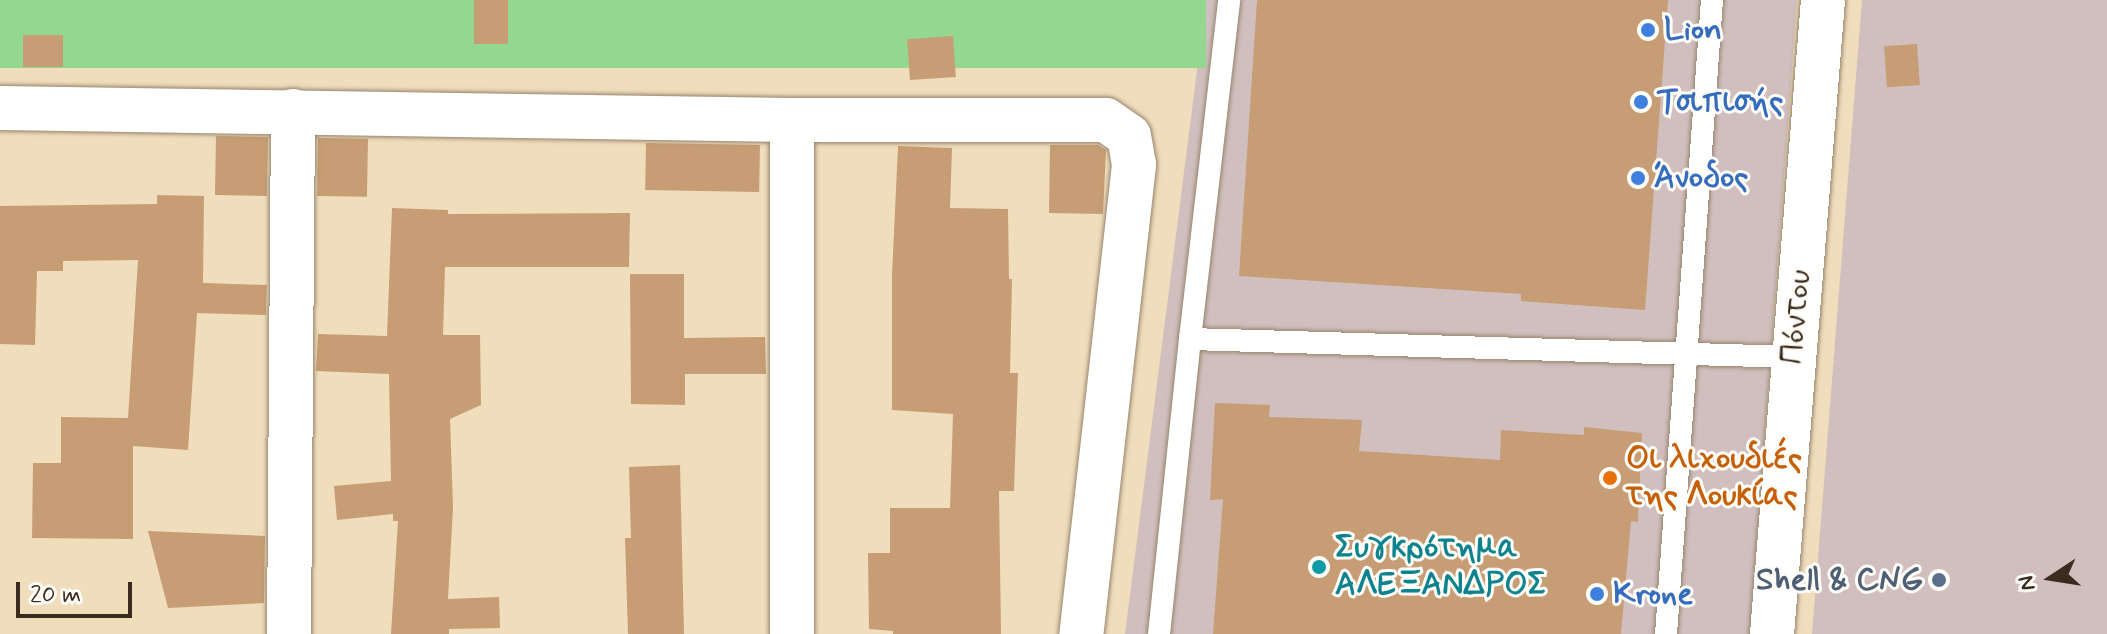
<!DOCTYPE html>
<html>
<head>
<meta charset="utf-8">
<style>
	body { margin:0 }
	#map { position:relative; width:2107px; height:634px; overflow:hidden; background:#f0ddbc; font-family:Mynerve,sans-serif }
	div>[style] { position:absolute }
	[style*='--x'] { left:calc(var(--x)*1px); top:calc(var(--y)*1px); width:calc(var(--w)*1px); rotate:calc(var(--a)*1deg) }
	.industrial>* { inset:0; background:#d1bfbf }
	.green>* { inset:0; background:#94d790; transform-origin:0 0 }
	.building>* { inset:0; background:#c69d74; transform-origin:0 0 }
	.roads { filter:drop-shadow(0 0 2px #96846d) drop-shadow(0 0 2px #96846d) }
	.lane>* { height:22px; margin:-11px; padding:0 11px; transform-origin:11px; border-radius:11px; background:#fff }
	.street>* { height:44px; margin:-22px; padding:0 22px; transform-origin:22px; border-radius:22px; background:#fff }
	.secondary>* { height:44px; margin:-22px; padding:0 22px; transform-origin:22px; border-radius:22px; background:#fff }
	.dots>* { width:22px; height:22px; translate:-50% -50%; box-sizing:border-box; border:4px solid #fdfcf7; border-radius:50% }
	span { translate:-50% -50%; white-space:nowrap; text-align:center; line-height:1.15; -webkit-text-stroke:6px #fdfcf7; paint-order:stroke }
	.shop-label { font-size:32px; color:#366cbe; font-weight:700 }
	.left { translate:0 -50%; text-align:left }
	.street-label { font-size:32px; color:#3b2a1e }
	.food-label { font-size:32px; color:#c56008; font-weight:700 }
	.culture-label { font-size:32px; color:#0d838f; font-weight:700 }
	.service-label { font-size:32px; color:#4e5e75; font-weight:700 }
	.right { translate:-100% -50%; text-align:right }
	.north { position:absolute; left:2011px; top:538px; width:80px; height:80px; -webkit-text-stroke:6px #fdfcf7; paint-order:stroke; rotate:258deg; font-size:22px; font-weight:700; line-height:32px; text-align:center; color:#3b2a1e }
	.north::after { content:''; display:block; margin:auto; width:28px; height:36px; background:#3b2a1e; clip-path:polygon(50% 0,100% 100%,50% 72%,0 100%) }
	.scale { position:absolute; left:16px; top:582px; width:116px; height:36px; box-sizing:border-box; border:4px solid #3b2a1e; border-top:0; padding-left:10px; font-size:24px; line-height:28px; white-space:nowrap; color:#3b2a1e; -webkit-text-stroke:6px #fdfcf7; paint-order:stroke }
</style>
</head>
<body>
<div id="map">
	<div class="industrial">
		<div style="clip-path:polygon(1206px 0,1797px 0,1750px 634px,1125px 634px)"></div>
		<div style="clip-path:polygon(1862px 0,2107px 0,2107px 634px,1812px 634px)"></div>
	</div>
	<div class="green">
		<div style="left:0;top:0;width:1206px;height:68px"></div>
	</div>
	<div class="building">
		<div style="left:474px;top:0;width:34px;height:44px"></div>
		<div style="clip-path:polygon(1257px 0,1668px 0,1645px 310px,1521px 301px,1521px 294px,1239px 276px)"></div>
		<div style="left:23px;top:35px;width:40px;height:32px"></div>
		<div style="left:953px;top:36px;width:41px;height:46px;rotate:86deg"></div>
		<div style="left:1917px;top:44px;width:41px;height:33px;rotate:86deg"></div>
		<div style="left:216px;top:136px;width:52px;height:59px;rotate:1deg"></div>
		<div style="left:318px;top:138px;width:50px;height:58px;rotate:1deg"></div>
		<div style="left:646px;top:143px;width:114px;height:47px;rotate:1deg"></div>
		<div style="clip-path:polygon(1050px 145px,1098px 145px,1106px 150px,1103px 214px,1049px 213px)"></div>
		<div style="clip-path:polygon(898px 146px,952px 148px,950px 208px,1008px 209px,1009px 279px,1012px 279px,1010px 373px,1018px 373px,1014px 491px,999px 491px,1001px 634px,893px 634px,893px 631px,869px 629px,868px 553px,890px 553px,890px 508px,950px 508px,953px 414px,892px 410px,892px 276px)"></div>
		<div style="clip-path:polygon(157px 195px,204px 196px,203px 283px,267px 285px,266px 315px,197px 313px,188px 450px,133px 446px,133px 539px,32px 538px,33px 463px,61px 463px,61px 417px,128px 418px,138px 260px,63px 261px,63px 271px,37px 271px,35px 345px,0 344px,0 206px,157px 204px)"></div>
		<div style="clip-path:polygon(392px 208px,448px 210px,448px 214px,630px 213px,629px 267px,445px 267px,443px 335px,480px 335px,481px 405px,450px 419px,453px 507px,448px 599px,499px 597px,500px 628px,449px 629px,449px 634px,391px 634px,398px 521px,393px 521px,393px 514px,337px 520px,334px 486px,391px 481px,389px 374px,316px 371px,318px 334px,387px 336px)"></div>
		<div style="clip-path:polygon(630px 274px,684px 274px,684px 338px,765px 337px,766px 374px,685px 374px,685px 405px,631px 404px)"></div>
		<div style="clip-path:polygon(1215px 403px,1270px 405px,1269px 417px,1362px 420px,1359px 451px,1500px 460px,1501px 430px,1584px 435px,1584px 427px,1642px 433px,1638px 522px,1631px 521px,1621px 634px,1213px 634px,1223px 499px,1210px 500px)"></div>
		<div style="clip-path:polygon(680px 465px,684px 634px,628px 634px,625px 538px,631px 538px,629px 467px)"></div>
		<div style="clip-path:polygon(148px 531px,265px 536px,264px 603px,168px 608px)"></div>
	</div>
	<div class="roads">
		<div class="lane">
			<div style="--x:1190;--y:339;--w:341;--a:-83.4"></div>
			<div style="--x:1159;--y:634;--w:297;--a:-84"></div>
			<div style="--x:1190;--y:339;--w:604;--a:1.71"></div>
			<div style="--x:1666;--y:634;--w:636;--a:-85.85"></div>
		</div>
		<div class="street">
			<div style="--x:0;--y:108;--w:792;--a:0.87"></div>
			<div style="--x:792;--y:120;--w:314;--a:0"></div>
			<div style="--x:1106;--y:120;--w:28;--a:35"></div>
			<div style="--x:1129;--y:136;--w:29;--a:80"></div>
			<div style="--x:1134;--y:165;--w:472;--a:96.4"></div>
			<div style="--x:289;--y:634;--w:523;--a:-89.56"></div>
			<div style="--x:792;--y:634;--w:514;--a:-90"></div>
		</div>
		<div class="secondary">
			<div style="--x:1772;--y:634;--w:636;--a:-85.4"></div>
		</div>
	</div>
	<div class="dots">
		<div style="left:1648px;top:30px;background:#3f7fe0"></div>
		<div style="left:1641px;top:102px;background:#3f7fe0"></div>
		<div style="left:1638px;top:178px;background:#3f7fe0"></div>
		<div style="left:1610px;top:478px;background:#e8710a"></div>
		<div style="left:1319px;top:567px;background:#0f9aa8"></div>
		<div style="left:1939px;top:580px;background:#5c6f8a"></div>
		<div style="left:1597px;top:594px;background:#3f7fe0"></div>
	</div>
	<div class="shop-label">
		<span class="left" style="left:1664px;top:30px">Lion</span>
		<span class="left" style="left:1657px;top:102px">Τσιπισής</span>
		<span class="left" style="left:1654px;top:178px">Άνοδος</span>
		<span class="left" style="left:1613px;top:594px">Krone</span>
	</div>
	<div class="street-label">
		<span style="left:1797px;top:317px;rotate:-85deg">Πόντου</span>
	</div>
	<div class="food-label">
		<span class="left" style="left:1626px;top:478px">Οι λιχουδιές<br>της Λουκίας</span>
	</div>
	<div class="culture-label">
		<span class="left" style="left:1335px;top:567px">Συγκρότημα<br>ΑΛΕΞΑΝΔΡΟΣ</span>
	</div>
	<div class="service-label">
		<span class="right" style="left:1923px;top:580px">Shell &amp; CNG</span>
	</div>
	<div class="north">N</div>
	<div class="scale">20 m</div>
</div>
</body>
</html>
